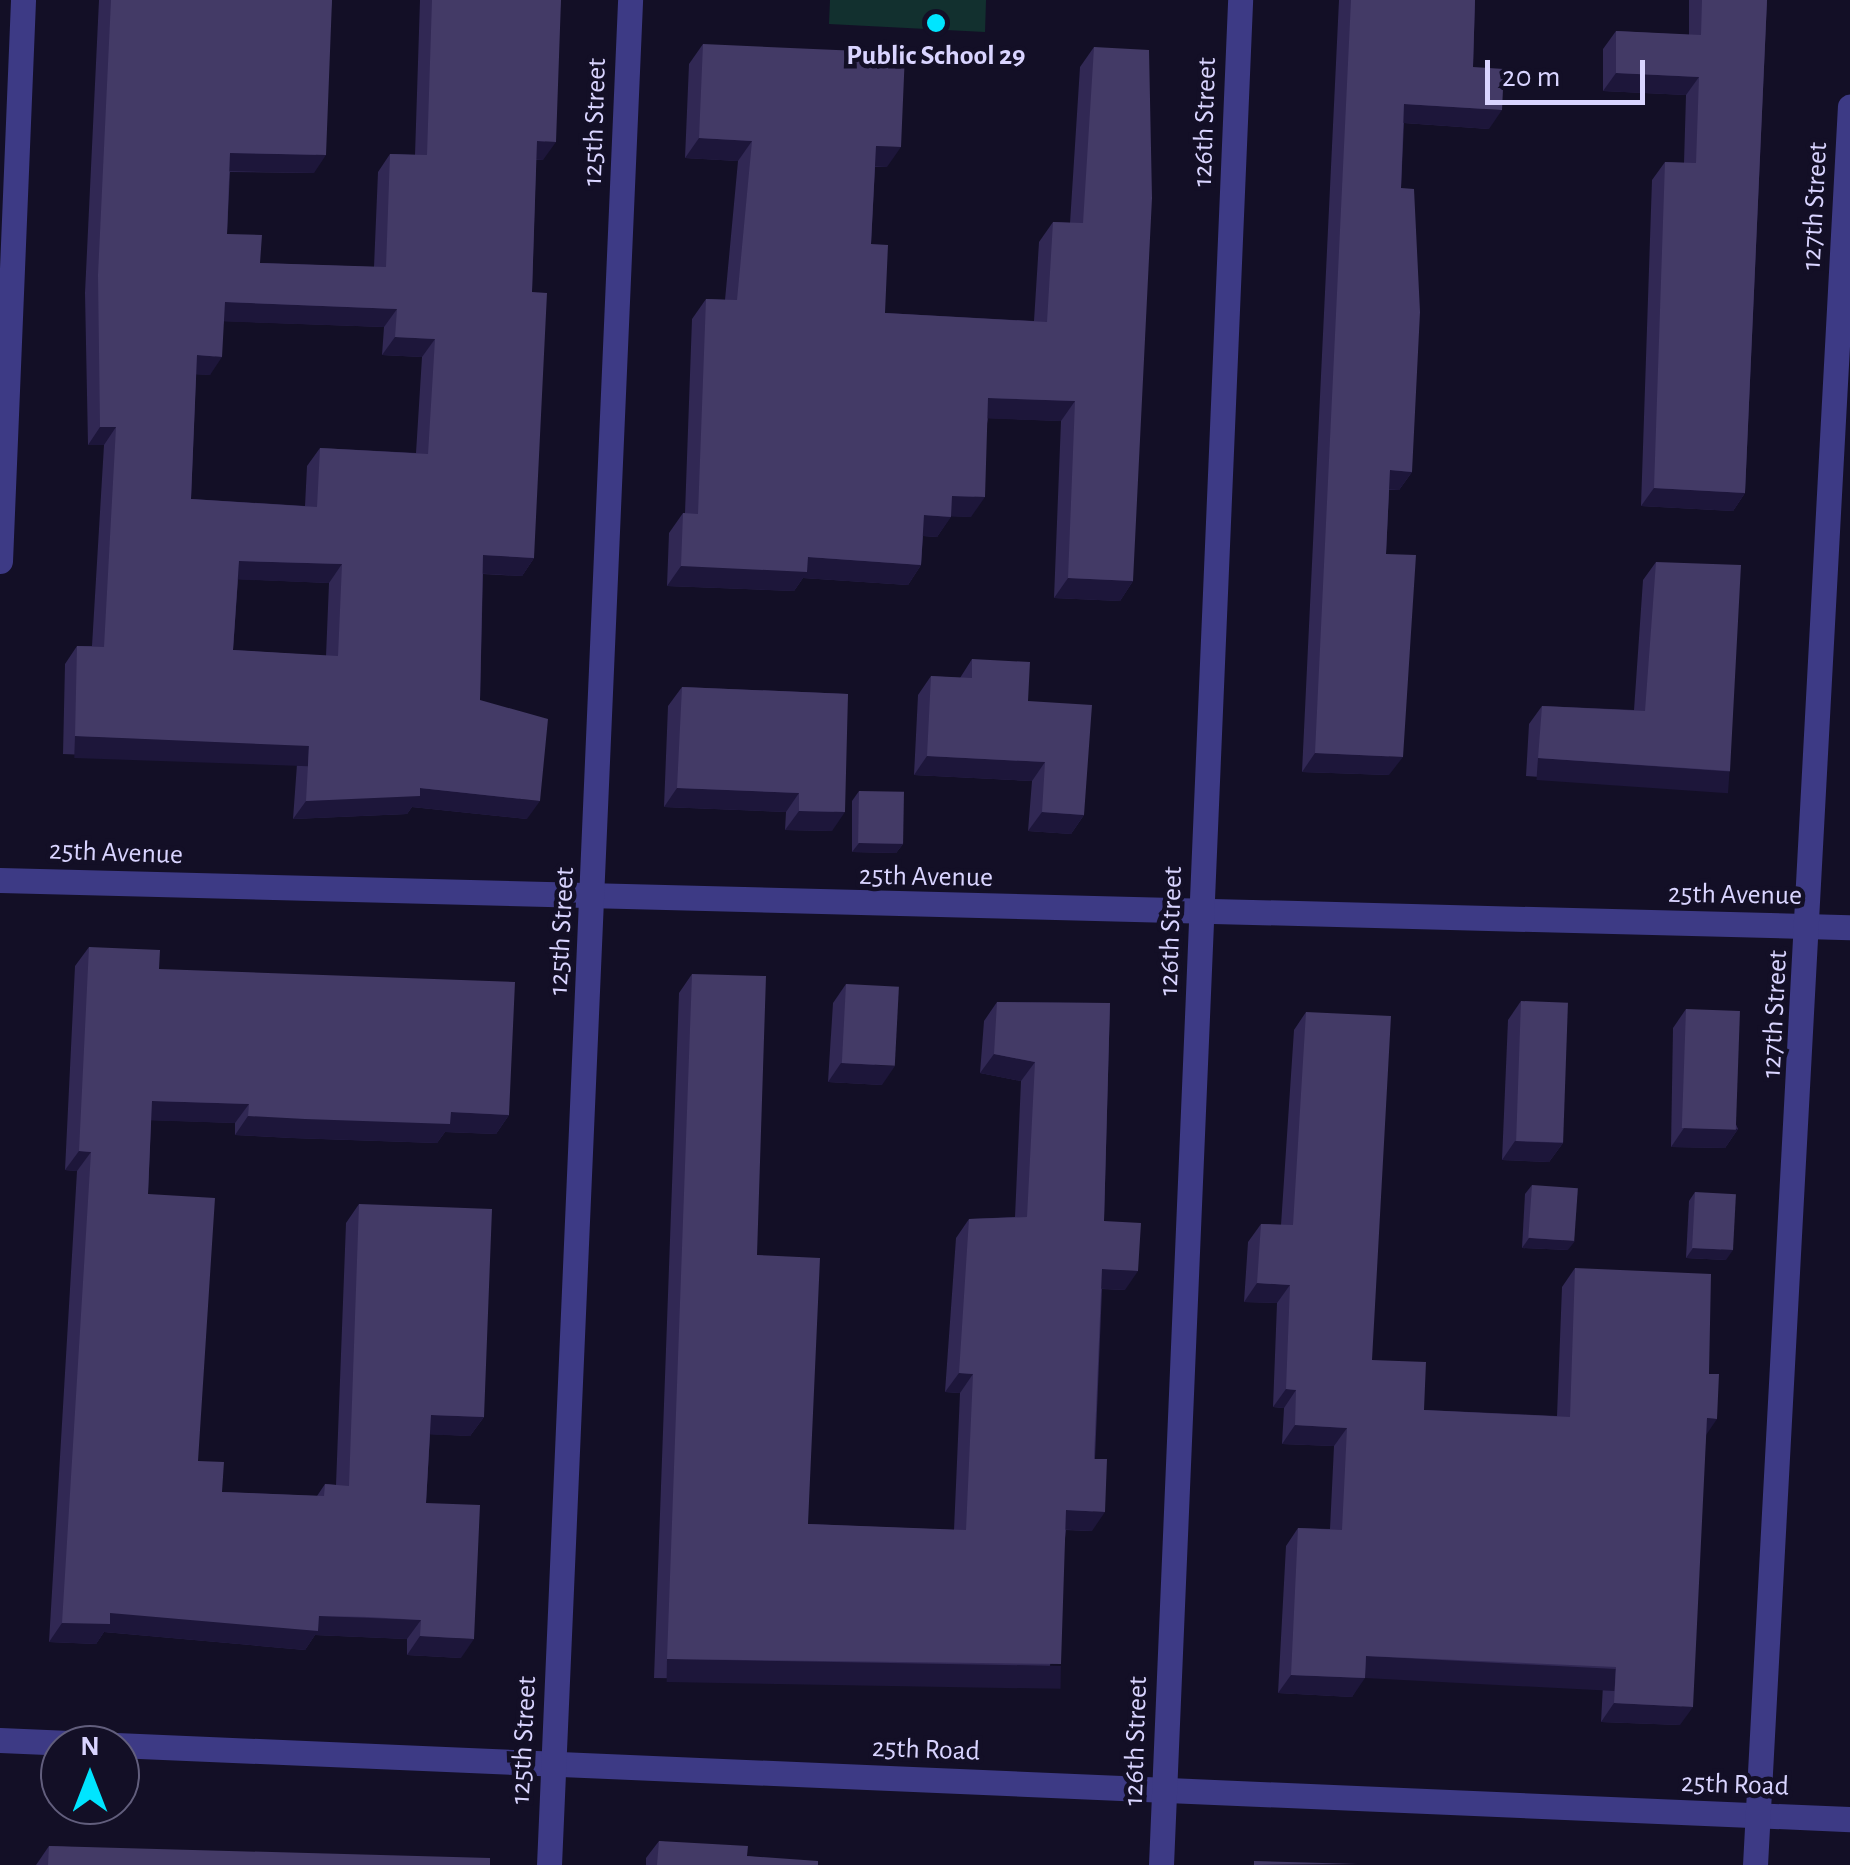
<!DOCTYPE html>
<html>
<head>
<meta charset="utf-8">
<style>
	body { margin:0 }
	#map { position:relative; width:1850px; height:1865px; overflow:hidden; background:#130f26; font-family:"Alegreya Sans",sans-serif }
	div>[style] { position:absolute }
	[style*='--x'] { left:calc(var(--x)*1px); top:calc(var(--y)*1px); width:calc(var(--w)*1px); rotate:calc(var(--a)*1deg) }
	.green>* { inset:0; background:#12302f }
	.minor>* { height:25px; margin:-12.5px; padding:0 12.5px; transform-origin:12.5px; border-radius:12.5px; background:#3d3a85 }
	.wall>* { inset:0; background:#312854 }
	.shaded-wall>* { inset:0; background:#1d163a; transform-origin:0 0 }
	.building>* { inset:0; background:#433a66; transform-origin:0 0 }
	.dots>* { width:28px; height:28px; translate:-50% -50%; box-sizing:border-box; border:5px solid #130f26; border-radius:50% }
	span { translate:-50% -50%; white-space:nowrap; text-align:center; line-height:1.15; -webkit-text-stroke:9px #130f26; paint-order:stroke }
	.poi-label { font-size:28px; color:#d9d4ff; font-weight:700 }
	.street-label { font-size:28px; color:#d9d4ff }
	.north { position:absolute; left:40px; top:1725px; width:100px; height:100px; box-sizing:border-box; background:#130f26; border:2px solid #625e7d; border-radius:50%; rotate:0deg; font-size:28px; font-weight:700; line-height:40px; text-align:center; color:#d9d4ff }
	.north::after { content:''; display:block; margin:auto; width:35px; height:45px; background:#00e5ff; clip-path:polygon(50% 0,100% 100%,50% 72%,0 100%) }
	.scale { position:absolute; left:1485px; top:60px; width:160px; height:45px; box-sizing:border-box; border:5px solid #d9d4ff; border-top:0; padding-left:12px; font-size:30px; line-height:35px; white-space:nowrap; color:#d9d4ff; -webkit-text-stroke:8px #130f26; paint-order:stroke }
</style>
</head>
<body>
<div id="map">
	<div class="green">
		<div style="clip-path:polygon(830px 0,986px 0,985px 32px,829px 24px)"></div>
	</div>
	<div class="minor">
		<div style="--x:0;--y:561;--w:561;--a:-87.65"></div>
		<div style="--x:0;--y:880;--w:1851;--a:1.46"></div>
		<div style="--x:0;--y:1740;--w:1852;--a:2.45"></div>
		<div style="--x:549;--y:1865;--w:1867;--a:-87.51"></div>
		<div style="--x:1161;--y:1865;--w:1867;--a:-87.57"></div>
		<div style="--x:1755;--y:1865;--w:1761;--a:-86.91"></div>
	</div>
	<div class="wall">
		<div style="clip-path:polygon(evenodd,99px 0,332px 0,314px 173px,230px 172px,227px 234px,260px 263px,374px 267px,378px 172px,390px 154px,415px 155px,420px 0,561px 0,543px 160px,536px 160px,532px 292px,534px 558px,522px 576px,483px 574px,480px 700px,527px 819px,412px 807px,407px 814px,293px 819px,297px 764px,63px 754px,65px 664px,77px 646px,92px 646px,104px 445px,88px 445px,85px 293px,99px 0,224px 321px,384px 327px,382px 355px,422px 357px,416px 453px,320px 448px,307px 466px,305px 506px,191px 499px,196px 374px,210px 375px,224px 321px,99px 0,238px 579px,329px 583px,326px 656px,233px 650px,238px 579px)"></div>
		<div style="clip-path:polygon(1339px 0,1475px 0,1473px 67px,1489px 129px,1404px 123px,1401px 188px,1412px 472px,1399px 490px,1389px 490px,1386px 554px,1389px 775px,1302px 772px)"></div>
		<div style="clip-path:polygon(1689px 0,1767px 0,1745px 493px,1733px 511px,1641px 506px,1652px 180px,1665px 162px,1684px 163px,1686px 95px,1603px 91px,1603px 49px,1616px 31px,1689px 35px)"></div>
		<div style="clip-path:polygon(703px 44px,887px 167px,875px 167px,871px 244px,885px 313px,1034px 321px,1039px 242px,1053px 222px,1070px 223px,1080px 67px,1094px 47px,1133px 581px,1120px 601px,1054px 598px,1061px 421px,988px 418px,971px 517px,951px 516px,937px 537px,923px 536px,921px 565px,908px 585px,803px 578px,794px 591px,667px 586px,669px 533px,683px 513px,685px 513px,692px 319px,706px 299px,725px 300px,738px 161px,685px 158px,689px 64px)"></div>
		<div style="clip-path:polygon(1656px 562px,1730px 771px,1717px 789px,1526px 776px,1529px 724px,1542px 706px,1634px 710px,1643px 580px)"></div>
		<div style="clip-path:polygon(972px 659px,1028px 701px,1084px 815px,1071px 834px,1028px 831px,1032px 781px,914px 775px,918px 695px,931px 676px,960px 678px)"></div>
		<div style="clip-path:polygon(682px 687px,848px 694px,832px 831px,785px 830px,786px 812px,664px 807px,668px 706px)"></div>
		<div style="clip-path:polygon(859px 791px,903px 844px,896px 853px,852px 852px,852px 801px)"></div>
		<div style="clip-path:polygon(89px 947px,159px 969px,509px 1115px,496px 1134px,445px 1132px,437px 1143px,292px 1138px,235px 1135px,235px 1123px,151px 1120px,148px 1194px,198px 1461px,222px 1492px,317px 1496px,325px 1484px,336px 1485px,346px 1223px,359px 1204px,484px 1417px,470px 1436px,430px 1434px,426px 1503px,461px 1658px,407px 1655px,407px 1639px,315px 1635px,305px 1650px,104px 1632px,96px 1644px,49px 1642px,77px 1171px,65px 1170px,75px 966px)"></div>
		<div style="clip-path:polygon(692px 974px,757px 1255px,808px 1524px,954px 1530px,960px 1393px,945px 1392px,956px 1238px,969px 1219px,1015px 1217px,1021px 1081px,980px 1073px,984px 1021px,997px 1002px,1110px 1003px,1104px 1221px,1125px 1290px,1102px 1289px,1092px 1531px,1066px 1530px,1048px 1683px,654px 1678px,679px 993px)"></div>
		<div style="clip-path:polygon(846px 984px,882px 1085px,828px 1082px,833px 1003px)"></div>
		<div style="clip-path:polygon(1521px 1001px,1563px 1143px,1549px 1162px,1502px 1160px,1508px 1020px)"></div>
		<div style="clip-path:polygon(1686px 1009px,1738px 1129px,1725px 1148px,1671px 1147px,1673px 1028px)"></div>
		<div style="clip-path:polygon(1306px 1012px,1372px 1360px,1424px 1410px,1557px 1416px,1562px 1287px,1575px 1268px,1706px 1435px,1680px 1725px,1601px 1722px,1603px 1685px,1365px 1675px,1352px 1697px,1278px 1693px,1286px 1546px,1298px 1528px,1330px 1529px,1334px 1446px,1282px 1444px,1284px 1408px,1273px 1407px,1277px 1303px,1244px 1302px,1248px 1242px,1261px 1224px,1281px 1225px,1294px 1030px)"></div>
		<div style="clip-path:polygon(1532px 1185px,1568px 1250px,1522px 1248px,1525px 1194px)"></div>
		<div style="clip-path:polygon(1695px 1192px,1726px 1260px,1686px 1258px,1689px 1201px)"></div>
		<div style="clip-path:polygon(659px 1841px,747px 1856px,818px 1865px,646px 1865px,646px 1858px)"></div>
		<div style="clip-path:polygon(49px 1846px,490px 1865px,36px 1865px)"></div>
	</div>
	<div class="shaded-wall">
		<div style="clip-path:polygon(1616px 73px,1699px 77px,1686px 95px,1603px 91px)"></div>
		<div style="clip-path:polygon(1404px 104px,1502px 110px,1489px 129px,1391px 122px)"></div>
		<div style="clip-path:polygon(699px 138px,752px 141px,738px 161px,685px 158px)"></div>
		<div style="clip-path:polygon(537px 141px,556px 142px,543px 160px,524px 159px)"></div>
		<div style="clip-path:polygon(876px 146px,901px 147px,887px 167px,862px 166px)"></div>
		<div style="clip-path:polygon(230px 153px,326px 155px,314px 173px,218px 171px)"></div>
		<div style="clip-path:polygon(225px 302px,397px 309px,384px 327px,212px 321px)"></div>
		<div style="clip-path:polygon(395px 337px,435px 339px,422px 357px,382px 355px)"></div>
		<div style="clip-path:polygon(197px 355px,222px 357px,210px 375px,184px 374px)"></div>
		<div style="clip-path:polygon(988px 398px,1075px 401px,1061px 421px,974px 418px)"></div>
		<div style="clip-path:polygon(100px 427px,116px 427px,104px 445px,88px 445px)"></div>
		<div style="clip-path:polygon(1390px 470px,1412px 472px,1399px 490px,1377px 489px)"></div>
		<div style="clip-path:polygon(1654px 488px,1745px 493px,1733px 511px,1641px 506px)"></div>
		<div style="clip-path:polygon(952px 496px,985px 497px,971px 517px,938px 516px)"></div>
		<div style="clip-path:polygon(924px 515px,951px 517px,937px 537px,911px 535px)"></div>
		<div style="clip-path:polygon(483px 555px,534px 558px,522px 576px,471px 573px)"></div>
		<div style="clip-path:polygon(808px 557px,921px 565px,908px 585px,803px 578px,794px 591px,667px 586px,681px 566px)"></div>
		<div style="clip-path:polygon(239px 561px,342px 564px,329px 583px,226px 579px)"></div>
		<div style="clip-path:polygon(1068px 578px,1133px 581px,1120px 601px,1054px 598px)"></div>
		<div style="left:75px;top:736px;width:234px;height:22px;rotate:2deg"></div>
		<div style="clip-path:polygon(1315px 753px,1403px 757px,1389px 775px,1302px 772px)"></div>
		<div style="clip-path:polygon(927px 756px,1045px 762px,1032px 781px,914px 775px)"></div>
		<div style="left:1538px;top:758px;width:192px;height:22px;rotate:4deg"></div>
		<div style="clip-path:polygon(420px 788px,540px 801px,527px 819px,412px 807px,407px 814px,293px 819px,306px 801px)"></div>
		<div style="clip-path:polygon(677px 788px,799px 793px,786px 812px,664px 807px)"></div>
		<div style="clip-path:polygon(799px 811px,845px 812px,832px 831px,785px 830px)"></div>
		<div style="clip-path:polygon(1042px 812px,1084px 815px,1071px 834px,1028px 831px)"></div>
		<div style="clip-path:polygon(859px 843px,903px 844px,896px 853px,852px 852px)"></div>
		<div style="clip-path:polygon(994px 1054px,1035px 1062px,1021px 1081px,980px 1073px)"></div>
		<div style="clip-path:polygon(841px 1063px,895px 1066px,882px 1085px,828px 1082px)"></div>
		<div style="clip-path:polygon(152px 1101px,249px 1104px,235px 1123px,139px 1120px)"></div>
		<div style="clip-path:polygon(451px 1112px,509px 1115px,496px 1134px,445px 1132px,437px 1143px,292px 1138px,235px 1135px,248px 1116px)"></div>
		<div style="clip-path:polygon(1684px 1128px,1738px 1129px,1725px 1148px,1671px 1147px)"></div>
		<div style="clip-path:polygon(1515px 1141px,1563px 1143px,1549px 1162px,1502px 1160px)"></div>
		<div style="clip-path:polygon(79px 1151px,91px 1152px,77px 1171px,65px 1170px)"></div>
		<div style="clip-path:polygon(1529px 1238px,1575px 1241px,1568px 1250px,1522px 1248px)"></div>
		<div style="clip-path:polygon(1693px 1248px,1733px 1250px,1726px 1260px,1686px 1258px)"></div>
		<div style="clip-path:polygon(1102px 1269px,1138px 1271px,1125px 1290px,1089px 1288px)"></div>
		<div style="clip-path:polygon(1257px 1283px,1290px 1285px,1277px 1303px,1244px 1302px)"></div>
		<div style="clip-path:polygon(959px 1373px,973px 1374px,960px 1393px,945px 1392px)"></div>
		<div style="clip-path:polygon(1286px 1389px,1296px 1390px,1284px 1408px,1273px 1407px)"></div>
		<div style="clip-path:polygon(431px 1415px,484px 1417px,470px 1436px,417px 1434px)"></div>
		<div style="clip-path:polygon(1707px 1418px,1717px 1419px,1704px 1438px)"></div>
		<div style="clip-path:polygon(1295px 1425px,1347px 1428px,1334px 1446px,1282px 1444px)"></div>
		<div style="clip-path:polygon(1066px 1510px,1105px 1512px,1092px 1531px,1053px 1529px)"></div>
		<div style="clip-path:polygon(110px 1613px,319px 1616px,421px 1620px,407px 1639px,315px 1635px,305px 1650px,104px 1632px,96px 1644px,49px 1642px,62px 1623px)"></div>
		<div style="clip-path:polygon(420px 1636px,474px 1639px,461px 1658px,407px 1655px)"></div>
		<div style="left:1366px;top:1656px;width:250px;height:22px;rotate:3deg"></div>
		<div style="left:667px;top:1659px;width:394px;height:23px;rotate:1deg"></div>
		<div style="clip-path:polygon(1291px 1675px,1365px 1678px,1352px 1697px,1278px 1693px)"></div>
		<div style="clip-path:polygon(1614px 1703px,1693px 1707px,1680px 1725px,1601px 1722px)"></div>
	</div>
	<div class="building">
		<div style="clip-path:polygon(evenodd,111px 0,332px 0,326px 155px,230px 153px,227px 234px,262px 235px,260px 263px,386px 267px,390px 154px,427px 155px,432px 0,561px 0,556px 142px,537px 141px,532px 292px,547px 293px,534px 558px,483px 555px,480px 700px,548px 719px,540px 801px,420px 788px,420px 796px,306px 801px,309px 746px,75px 736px,77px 646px,104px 647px,116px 427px,100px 427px,98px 275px,111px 0,225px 302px,397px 309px,395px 337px,435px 339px,428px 454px,320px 448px,317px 507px,191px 499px,197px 355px,222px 357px,225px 302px,111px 0,239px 561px,342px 564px,338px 656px,233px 650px,239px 561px)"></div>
		<div style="clip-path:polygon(1351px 0,1475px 0,1473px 67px,1504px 69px,1502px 110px,1404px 104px,1401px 188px,1414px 189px,1420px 312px,1412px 472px,1390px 470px,1386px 554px,1416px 555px,1403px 757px,1315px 753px)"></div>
		<div style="clip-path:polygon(1702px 0,1767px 0,1745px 493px,1654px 488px,1665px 162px,1696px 163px,1699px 77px,1616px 73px,1616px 31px,1701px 35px)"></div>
		<div style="clip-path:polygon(703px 44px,905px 53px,901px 147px,876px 146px,871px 244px,888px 245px,885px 313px,1047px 322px,1053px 222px,1083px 223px,1094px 47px,1149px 50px,1152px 198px,1133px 581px,1068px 578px,1075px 401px,988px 398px,985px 497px,952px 496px,951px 517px,924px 515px,921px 565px,808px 557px,807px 572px,681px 566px,683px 513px,698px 514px,706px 299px,737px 300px,752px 141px,699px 138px)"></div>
		<div style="clip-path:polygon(1656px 562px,1741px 565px,1730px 771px,1538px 758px,1542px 706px,1645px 711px)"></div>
		<div style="clip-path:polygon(972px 659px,1030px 662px,1028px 701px,1092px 705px,1084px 815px,1042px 812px,1045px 762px,927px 756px,931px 676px,972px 678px)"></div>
		<div style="clip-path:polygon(682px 687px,848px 694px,845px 812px,799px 811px,799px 793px,677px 788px)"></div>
		<div style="left:859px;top:791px;width:45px;height:52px;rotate:1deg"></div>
		<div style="clip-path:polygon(89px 947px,160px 950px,159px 969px,515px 982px,509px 1115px,451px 1112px,450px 1124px,305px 1119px,248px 1116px,249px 1104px,152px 1101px,148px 1194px,215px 1198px,198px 1461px,224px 1462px,222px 1492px,324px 1496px,325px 1484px,349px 1486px,359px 1204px,492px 1209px,484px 1417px,431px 1415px,426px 1503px,480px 1505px,474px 1639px,420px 1636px,421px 1620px,368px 1617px,319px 1616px,318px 1631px,110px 1613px,110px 1624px,62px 1623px,91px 1152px,79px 1151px)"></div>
		<div style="clip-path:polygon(692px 974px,766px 976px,757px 1255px,820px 1258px,808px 1524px,966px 1530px,973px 1374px,959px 1373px,969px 1219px,1027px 1217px,1035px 1062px,994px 1054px,997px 1002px,1110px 1003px,1104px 1221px,1141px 1223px,1138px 1271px,1102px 1269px,1094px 1459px,1107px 1459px,1105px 1512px,1066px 1510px,1061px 1664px,667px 1659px)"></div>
		<div style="left:846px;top:984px;width:53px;height:79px;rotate:3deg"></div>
		<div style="left:1521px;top:1001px;width:47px;height:140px;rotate:2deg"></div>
		<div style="left:1686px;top:1009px;width:54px;height:119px;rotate:2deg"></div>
		<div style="clip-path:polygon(1306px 1012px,1391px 1016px,1372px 1360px,1426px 1362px,1424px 1410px,1570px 1417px,1575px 1268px,1711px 1274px,1709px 1374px,1719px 1374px,1717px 1419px,1707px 1418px,1693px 1707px,1614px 1703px,1616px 1667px,1366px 1656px,1365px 1678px,1291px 1675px,1298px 1528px,1342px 1530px,1347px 1428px,1295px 1425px,1296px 1390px,1286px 1389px,1290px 1285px,1257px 1283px,1261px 1224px,1293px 1225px)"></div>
		<div style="left:1532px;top:1185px;width:46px;height:53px;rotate:4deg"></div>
		<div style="left:1695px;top:1192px;width:41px;height:56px;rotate:3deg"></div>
		<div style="clip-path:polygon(659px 1841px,748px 1846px,747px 1856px,818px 1861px,818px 1865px,657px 1865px)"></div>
		<div style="clip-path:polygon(49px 1846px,490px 1858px,490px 1865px,48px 1865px)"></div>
		<div style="clip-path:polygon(1254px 1861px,1358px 1864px,1254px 1865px)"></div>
	</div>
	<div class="dots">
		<div style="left:936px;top:23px;background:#00e5ff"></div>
	</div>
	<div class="poi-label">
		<span style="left:936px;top:56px">Public School 29</span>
	</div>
	<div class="street-label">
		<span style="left:595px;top:122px;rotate:-88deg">125th Street</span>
		<span style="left:1205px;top:122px;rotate:-88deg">126th Street</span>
		<span style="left:1815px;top:206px;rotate:-87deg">127th Street</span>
		<span style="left:116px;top:853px;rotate:2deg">25th Avenue</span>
		<span style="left:926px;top:877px;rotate:1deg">25th Avenue</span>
		<span style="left:1735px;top:895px;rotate:1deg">25th Avenue</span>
		<span style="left:562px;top:931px;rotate:-87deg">125th Street</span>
		<span style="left:1171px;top:931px;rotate:-88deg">126th Street</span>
		<span style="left:1775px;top:1014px;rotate:-87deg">127th Street</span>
		<span style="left:524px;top:1740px;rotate:-87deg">125th Street</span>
		<span style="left:1136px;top:1741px;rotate:-88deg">126th Street</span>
		<span style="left:926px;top:1750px;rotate:2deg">25th Road</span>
		<span style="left:1735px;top:1785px;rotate:2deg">25th Road</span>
	</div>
	<div class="north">N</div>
	<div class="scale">20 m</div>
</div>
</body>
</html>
